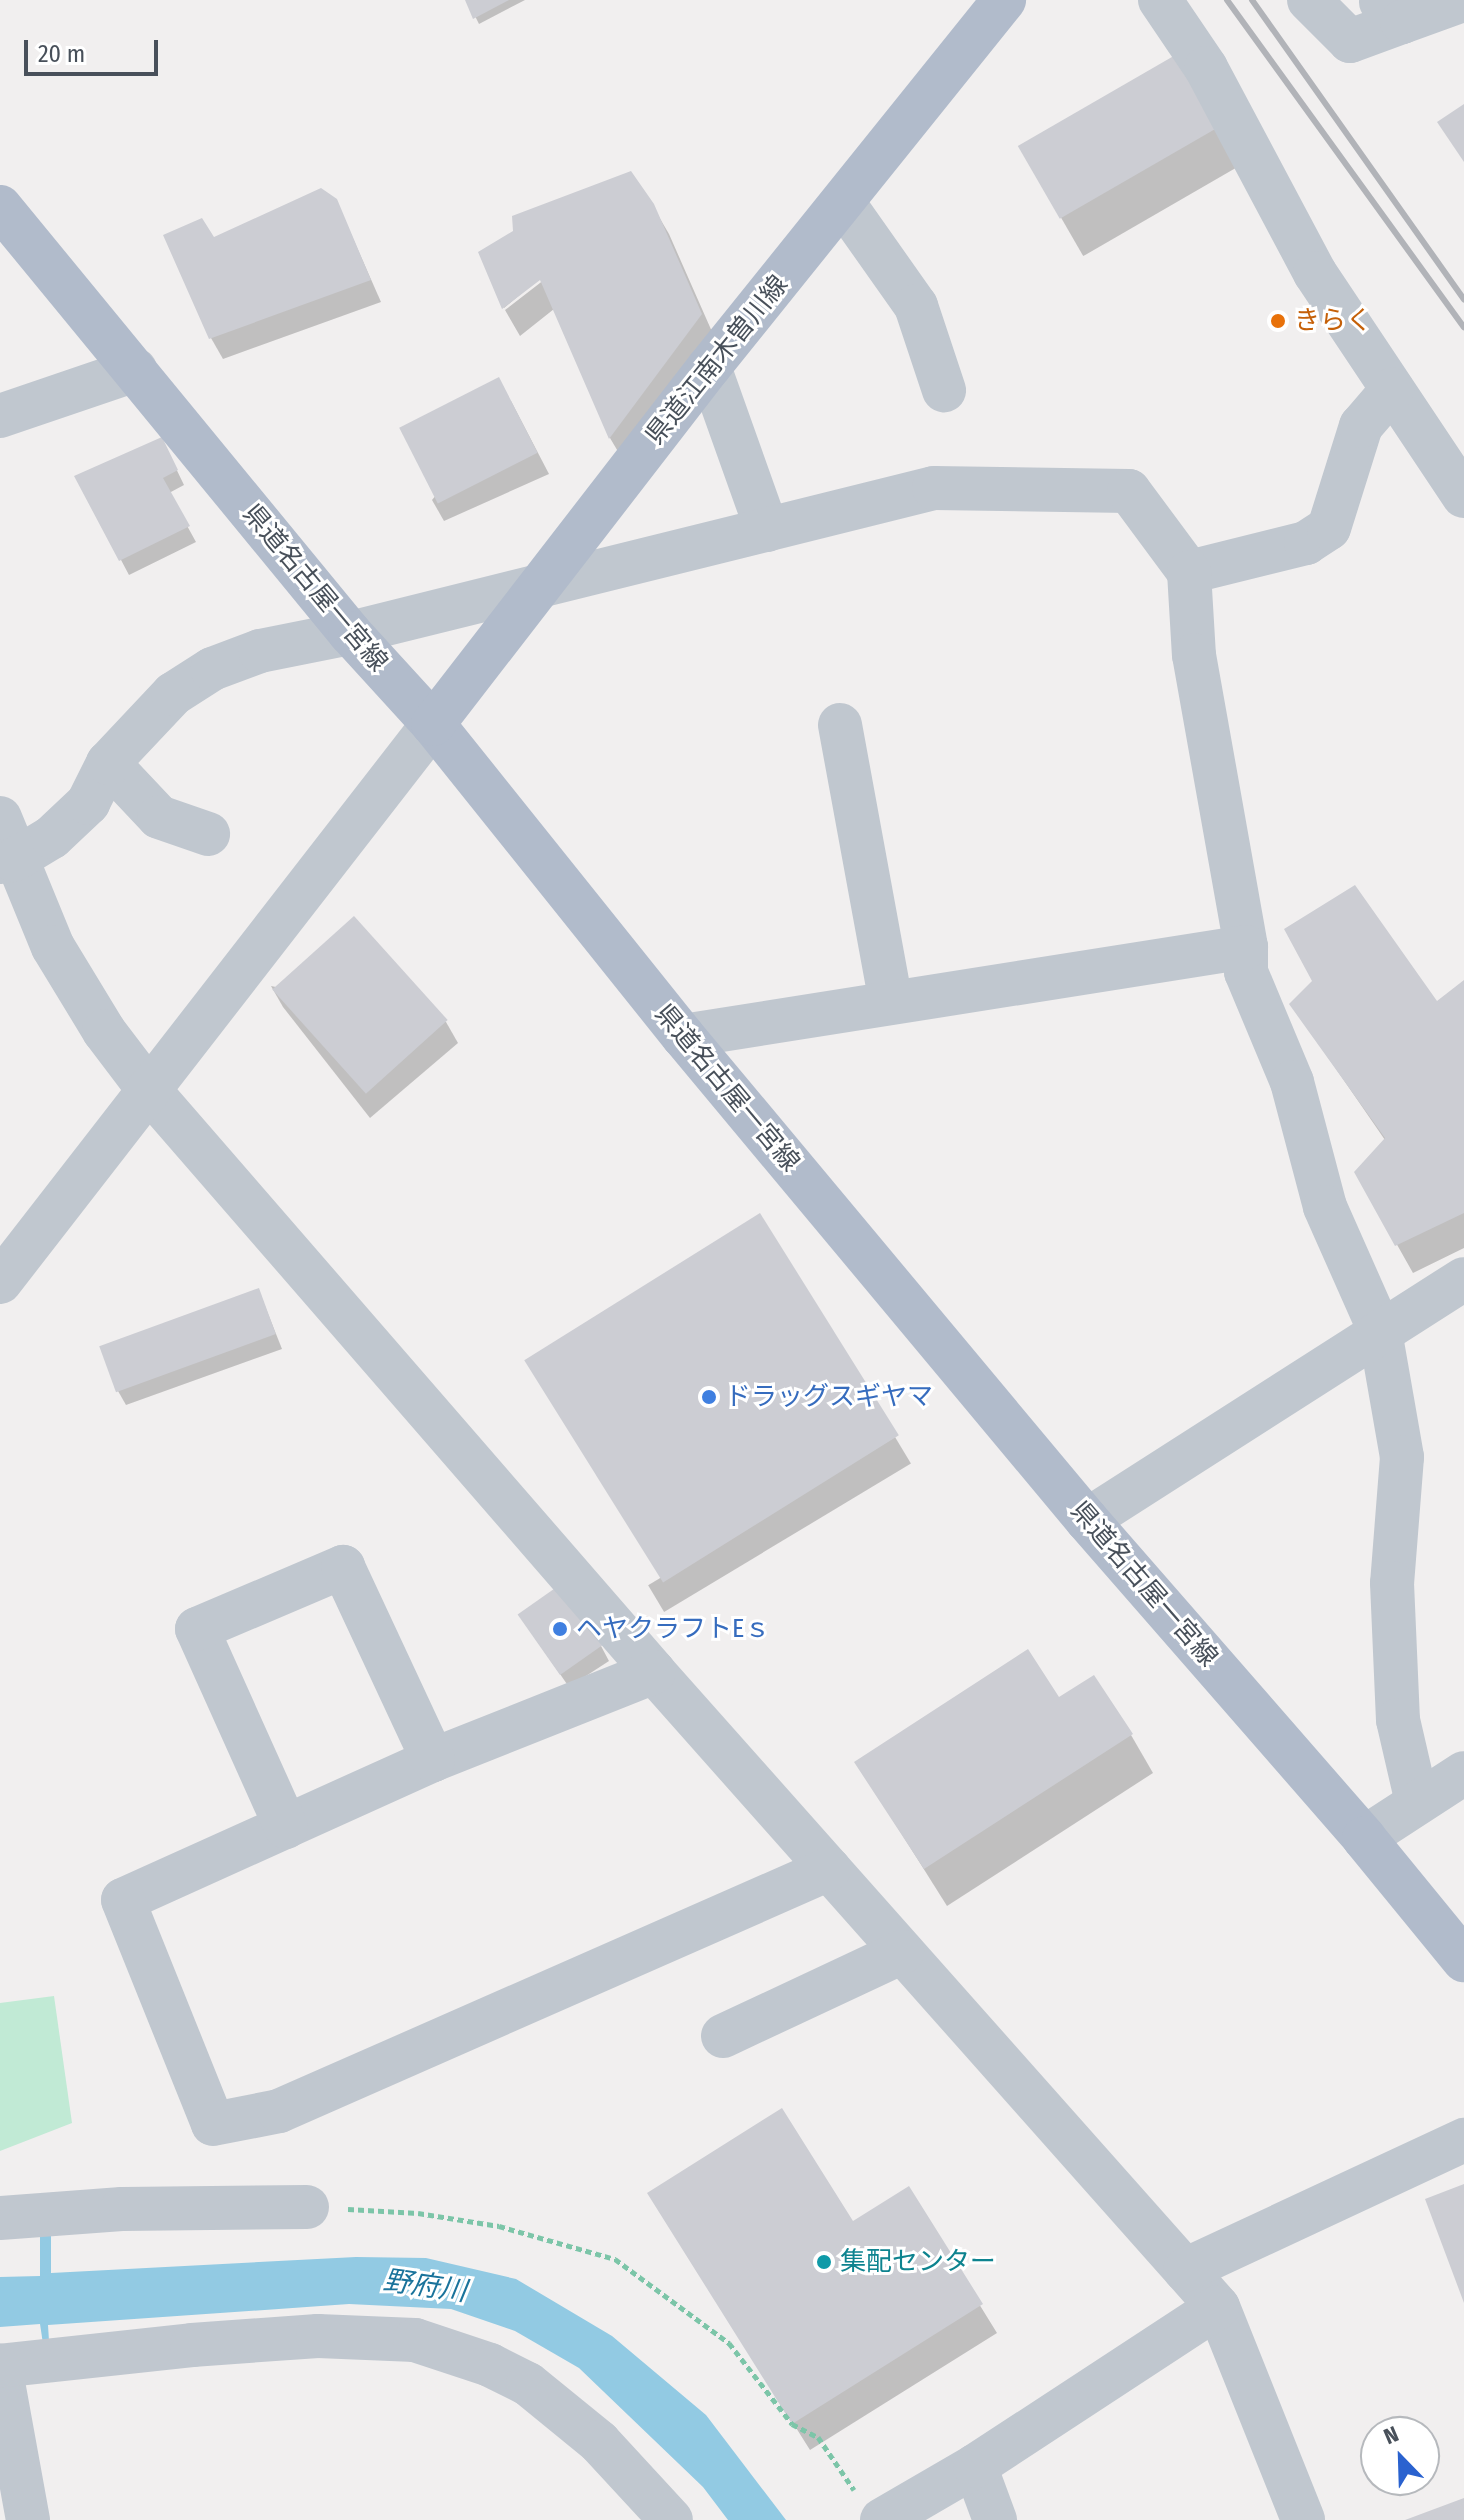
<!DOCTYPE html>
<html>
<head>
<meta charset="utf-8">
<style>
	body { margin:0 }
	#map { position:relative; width:1464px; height:2520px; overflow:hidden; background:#f1efef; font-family:"Fira Sans Condensed","Noto Sans JP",sans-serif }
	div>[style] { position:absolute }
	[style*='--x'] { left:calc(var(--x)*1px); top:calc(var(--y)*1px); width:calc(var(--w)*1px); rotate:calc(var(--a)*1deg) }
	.green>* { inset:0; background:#c1ead5 }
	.water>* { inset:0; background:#92cae3 }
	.shadow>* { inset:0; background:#0003; transform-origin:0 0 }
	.building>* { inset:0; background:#cccdd3; transform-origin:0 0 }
	.path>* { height:5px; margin-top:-2.5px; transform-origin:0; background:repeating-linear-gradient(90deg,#7cc5a8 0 6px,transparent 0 10px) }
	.minor>* { height:44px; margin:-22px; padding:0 22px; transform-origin:22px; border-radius:22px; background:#c0c7cf }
	.major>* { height:44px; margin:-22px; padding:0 22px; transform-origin:22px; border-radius:22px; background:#b1bbcb }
	.rail>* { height:6px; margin:-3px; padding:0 3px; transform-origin:3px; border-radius:3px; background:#b1b3b8 }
	.dots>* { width:22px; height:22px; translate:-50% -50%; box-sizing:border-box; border:4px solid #fff; border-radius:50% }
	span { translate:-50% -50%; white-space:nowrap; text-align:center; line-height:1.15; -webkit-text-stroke:6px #fff; paint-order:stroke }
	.food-label { font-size:26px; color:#c56008 }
	.left { translate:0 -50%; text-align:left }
	.street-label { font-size:26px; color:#48505a }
	.shop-label { font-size:26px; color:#366cbe }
	.culture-label { font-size:26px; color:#0d838f }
	.water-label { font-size:28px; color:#1a739b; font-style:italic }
	.north { position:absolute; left:1360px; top:2416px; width:80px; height:80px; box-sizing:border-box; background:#fff; border:2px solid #b6b9bd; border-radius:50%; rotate:337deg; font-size:22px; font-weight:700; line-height:32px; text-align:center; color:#48505a }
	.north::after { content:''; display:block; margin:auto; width:28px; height:36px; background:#2a62cf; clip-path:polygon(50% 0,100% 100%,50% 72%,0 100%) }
	.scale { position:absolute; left:24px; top:40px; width:134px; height:36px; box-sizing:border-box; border:4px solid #48505a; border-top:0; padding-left:10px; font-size:24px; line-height:28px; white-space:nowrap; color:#48505a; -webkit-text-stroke:6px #fff; paint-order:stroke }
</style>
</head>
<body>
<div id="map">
	<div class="green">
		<div style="clip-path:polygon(54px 1996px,72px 2123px,0 2151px,0 2003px)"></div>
	</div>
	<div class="water">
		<div style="clip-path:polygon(40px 2230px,51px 2230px,51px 2273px,356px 2257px,426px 2258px,516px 2279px,612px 2336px,706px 2415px,786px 2520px,728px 2520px,703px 2487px,579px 2368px,515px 2331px,451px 2309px,349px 2304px,48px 2325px,50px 2357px,45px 2357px,40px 2324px,0 2327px,0 2277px,40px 2276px)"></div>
	</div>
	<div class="shadow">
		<div style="clip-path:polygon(467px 0,525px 0,479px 24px)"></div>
		<div style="left:1190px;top:49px;width:126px;height:196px;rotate:60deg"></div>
		<div style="clip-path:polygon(336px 200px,381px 302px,223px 359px,211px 338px,213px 239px)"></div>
		<div style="clip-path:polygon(652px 205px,669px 234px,717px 343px,626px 465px,610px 438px,554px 309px,520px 336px,505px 310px,549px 276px,546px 273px,504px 308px,481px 252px)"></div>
		<div style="clip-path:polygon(511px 401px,549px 474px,444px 521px,432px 500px)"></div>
		<div style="clip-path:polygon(169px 454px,184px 485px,169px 493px,196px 542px,129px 575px,77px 477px)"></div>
		<div style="clip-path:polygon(1464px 982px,1464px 1248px,1413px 1273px,1356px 1172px,1385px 1140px,1292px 1005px,1437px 1004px)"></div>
		<div style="clip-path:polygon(271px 986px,446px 1022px,458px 1043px,370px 1118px,283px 1007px)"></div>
		<div style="clip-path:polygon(259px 1291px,282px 1349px,126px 1405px,118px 1391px)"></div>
		<div style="left:895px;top:1437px;width:31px;height:288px;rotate:59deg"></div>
		<div style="clip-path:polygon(528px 1628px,601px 1646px,609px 1661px,569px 1687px)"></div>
		<div style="clip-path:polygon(1058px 1699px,1131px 1735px,1153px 1773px,947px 1906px,857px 1763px)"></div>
		<div style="clip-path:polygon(908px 2189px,997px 2333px,810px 2450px,666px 2221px,852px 2223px)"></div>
	</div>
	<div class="building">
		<div style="clip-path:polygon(465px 0,509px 0,473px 19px)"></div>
		<div style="left:1191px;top:46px;width:84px;height:200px;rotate:60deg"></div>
		<div style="clip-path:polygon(1464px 104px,1464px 162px,1437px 122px)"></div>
		<div style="clip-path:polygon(631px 171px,654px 204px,702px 314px,609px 439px,540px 280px,502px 309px,478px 252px,513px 231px,512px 216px)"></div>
		<div style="clip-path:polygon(321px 188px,337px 199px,371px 280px,209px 339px,163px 235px,202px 218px,214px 237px)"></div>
		<div style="left:499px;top:377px;width:85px;height:112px;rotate:63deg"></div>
		<div style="clip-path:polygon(162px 437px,178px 470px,163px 478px,190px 526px,119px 561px,74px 476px)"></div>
		<div style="clip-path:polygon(1355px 885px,1437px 1001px,1464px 980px,1464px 1213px,1395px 1246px,1354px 1172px,1385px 1138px,1289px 1004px,1312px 981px,1284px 929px)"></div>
		<div style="left:354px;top:916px;width:140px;height:110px;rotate:48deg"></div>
		<div style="left:760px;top:1213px;width:262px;height:278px;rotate:58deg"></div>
		<div style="left:259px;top:1288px;width:49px;height:170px;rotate:70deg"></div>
		<div style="left:561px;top:1584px;width:74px;height:53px;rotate:55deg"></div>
		<div style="clip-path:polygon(1028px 1649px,1059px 1697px,1094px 1675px,1133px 1734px,924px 1869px,854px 1762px)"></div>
		<div style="clip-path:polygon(782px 2108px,853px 2221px,909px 2186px,983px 2304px,792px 2424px,647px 2193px)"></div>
		<div style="clip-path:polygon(1464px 2184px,1464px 2303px,1425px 2199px)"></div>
		<div style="clip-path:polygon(1464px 2498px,1464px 2520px,1405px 2520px)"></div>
	</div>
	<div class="path">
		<div style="--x:348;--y:2209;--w:70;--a:3.3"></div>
		<div style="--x:418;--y:2213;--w:82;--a:9.1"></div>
		<div style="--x:499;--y:2226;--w:121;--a:15.9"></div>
		<div style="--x:615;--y:2259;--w:142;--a:36.4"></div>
		<div style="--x:729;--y:2343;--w:103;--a:52.1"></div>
		<div style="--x:792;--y:2424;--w:29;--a:27"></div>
		<div style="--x:818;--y:2437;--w:64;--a:55.8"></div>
	</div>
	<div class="minor">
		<div style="--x:1160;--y:0;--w:82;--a:55.9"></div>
		<div style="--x:1206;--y:68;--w:232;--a:62"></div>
		<div style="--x:1315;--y:273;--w:268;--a:56.3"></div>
		<div style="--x:1309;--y:0;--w:58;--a:45"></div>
		<div style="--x:1350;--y:41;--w:55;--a:-20.1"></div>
		<div style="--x:1381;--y:2;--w:29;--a:44"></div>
		<div style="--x:1402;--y:22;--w:65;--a:-19.8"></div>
		<div style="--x:844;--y:204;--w:125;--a:54.8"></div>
		<div style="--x:916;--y:306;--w:89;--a:71.6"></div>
		<div style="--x:709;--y:367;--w:173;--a:70.4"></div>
		<div style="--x:0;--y:416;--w:143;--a:-18.8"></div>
		<div style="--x:1189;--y:572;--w:121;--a:-13.9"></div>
		<div style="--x:1306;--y:543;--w:27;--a:-33"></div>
		<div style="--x:1329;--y:528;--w:107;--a:-72.6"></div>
		<div style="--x:1361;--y:426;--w:48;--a:-49.3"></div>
		<div style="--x:840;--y:725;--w:282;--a:79.6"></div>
		<div style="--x:108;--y:763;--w:74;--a:46.6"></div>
		<div style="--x:159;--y:817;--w:52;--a:19.1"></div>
		<div style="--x:0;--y:818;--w:139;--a:67.7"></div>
		<div style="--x:53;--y:947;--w:98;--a:58.7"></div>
		<div style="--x:104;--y:1031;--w:73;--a:52.8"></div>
		<div style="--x:148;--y:1089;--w:772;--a:49.04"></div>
		<div style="--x:654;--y:1672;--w:849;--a:48.39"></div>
		<div style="--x:1218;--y:2307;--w:229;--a:68.2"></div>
		<div style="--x:0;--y:862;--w:14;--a:-8"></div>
		<div style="--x:14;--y:860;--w:44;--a:-31.2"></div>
		<div style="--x:52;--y:837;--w:50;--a:-43.4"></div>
		<div style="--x:88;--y:803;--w:45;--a:-63.4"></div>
		<div style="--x:108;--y:763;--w:95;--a:-46.7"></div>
		<div style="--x:173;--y:694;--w:46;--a:-32.7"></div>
		<div style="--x:212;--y:669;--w:51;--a:-20.6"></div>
		<div style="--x:260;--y:651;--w:92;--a:-11.3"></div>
		<div style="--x:350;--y:633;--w:602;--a:-13.94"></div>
		<div style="--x:934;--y:488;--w:195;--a:0.9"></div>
		<div style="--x:1129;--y:491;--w:101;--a:53.5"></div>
		<div style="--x:1189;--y:572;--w:83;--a:86.6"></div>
		<div style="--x:1194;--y:655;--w:297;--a:79.9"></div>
		<div style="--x:1246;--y:947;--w:25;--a:90"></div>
		<div style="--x:1246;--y:972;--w:119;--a:67.3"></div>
		<div style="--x:1292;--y:1082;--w:129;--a:75.2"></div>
		<div style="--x:1325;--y:1207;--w:136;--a:66.1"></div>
		<div style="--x:1380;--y:1331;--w:128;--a:80.1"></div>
		<div style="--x:1402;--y:1457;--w:126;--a:94.5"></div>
		<div style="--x:1392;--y:1583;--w:137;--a:87.5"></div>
		<div style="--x:1398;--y:1720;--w:84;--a:77"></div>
		<div style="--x:683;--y:1036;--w:570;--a:-8.98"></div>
		<div style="--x:0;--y:1282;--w:706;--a:-52.19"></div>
		<div style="--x:1087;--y:1520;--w:447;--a:-32.6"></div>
		<div style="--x:654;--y:1672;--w:238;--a:158.3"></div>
		<div style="--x:433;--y:1760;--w:340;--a:155.7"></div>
		<div style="--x:123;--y:1900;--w:241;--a:68.1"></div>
		<div style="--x:213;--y:2124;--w:67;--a:-11.1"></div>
		<div style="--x:279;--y:2111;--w:601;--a:-23.75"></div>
		<div style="--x:286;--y:1827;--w:217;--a:-114.2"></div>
		<div style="--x:197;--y:1629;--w:159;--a:-23"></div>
		<div style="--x:343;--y:1567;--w:213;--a:65"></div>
		<div style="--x:1364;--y:1838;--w:119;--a:-33"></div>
		<div style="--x:723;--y:2036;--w:198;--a:-25.1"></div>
		<div style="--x:0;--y:2218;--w:122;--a:-4.2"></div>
		<div style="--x:122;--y:2209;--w:185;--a:-0.6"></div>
		<div style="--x:1185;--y:2270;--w:308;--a:-25"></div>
		<div style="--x:975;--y:2466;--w:58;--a:69.7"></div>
		<div style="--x:28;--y:2520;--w:157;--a:-100.3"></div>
		<div style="--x:0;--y:2366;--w:193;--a:-6.2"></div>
		<div style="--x:192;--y:2345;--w:126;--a:-4.1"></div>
		<div style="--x:318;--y:2336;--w:97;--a:2.4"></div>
		<div style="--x:415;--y:2340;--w:79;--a:18.4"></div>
		<div style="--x:490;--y:2365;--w:42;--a:26.6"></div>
		<div style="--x:528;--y:2384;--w:92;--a:39.2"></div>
		<div style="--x:599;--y:2442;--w:106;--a:47.3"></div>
		<div style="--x:882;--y:2520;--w:108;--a:-30.1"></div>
		<div style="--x:975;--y:2466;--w:290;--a:-33.2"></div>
	</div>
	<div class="major">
		<div style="--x:0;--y:207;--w:551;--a:50.59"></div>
		<div style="--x:350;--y:633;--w:123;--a:47.6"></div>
		<div style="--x:433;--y:724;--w:400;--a:51.3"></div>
		<div style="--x:683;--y:1036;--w:630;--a:50.15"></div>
		<div style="--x:1087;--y:1520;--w:422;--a:48.9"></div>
		<div style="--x:1364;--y:1838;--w:158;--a:50.7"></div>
		<div style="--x:433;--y:724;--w:451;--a:-52.3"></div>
		<div style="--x:709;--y:367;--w:471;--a:-51.2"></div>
	</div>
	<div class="rail">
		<div style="--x:1227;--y:0;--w:404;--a:54.1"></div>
		<div style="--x:1252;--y:0;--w:367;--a:54.7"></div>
	</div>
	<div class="dots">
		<div style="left:1278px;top:321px;background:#e8710a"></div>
		<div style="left:709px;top:1397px;background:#3f7fe0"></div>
		<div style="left:560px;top:1629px;background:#3f7fe0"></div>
		<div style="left:824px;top:2262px;background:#0f9aa8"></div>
	</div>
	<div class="food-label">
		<span class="left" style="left:1294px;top:321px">きらく</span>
	</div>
	<div class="street-label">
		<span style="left:717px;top:360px;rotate:-51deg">県道江南木曽川線</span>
		<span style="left:315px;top:588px;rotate:50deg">県道名古屋一宮線</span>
		<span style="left:727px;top:1088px;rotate:50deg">県道名古屋一宮線</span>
		<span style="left:1144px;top:1584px;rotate:49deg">県道名古屋一宮線</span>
	</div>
	<div class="shop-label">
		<span class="left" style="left:725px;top:1397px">ドラッグスギヤマ</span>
		<span class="left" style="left:576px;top:1629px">ヘヤクラフトEｓ</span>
	</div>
	<div class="culture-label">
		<span class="left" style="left:840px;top:2262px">集配センター</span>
	</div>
	<div class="water-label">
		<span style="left:425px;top:2286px;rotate:8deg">野府川</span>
	</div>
	<div class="north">N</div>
	<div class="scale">20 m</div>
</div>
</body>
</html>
